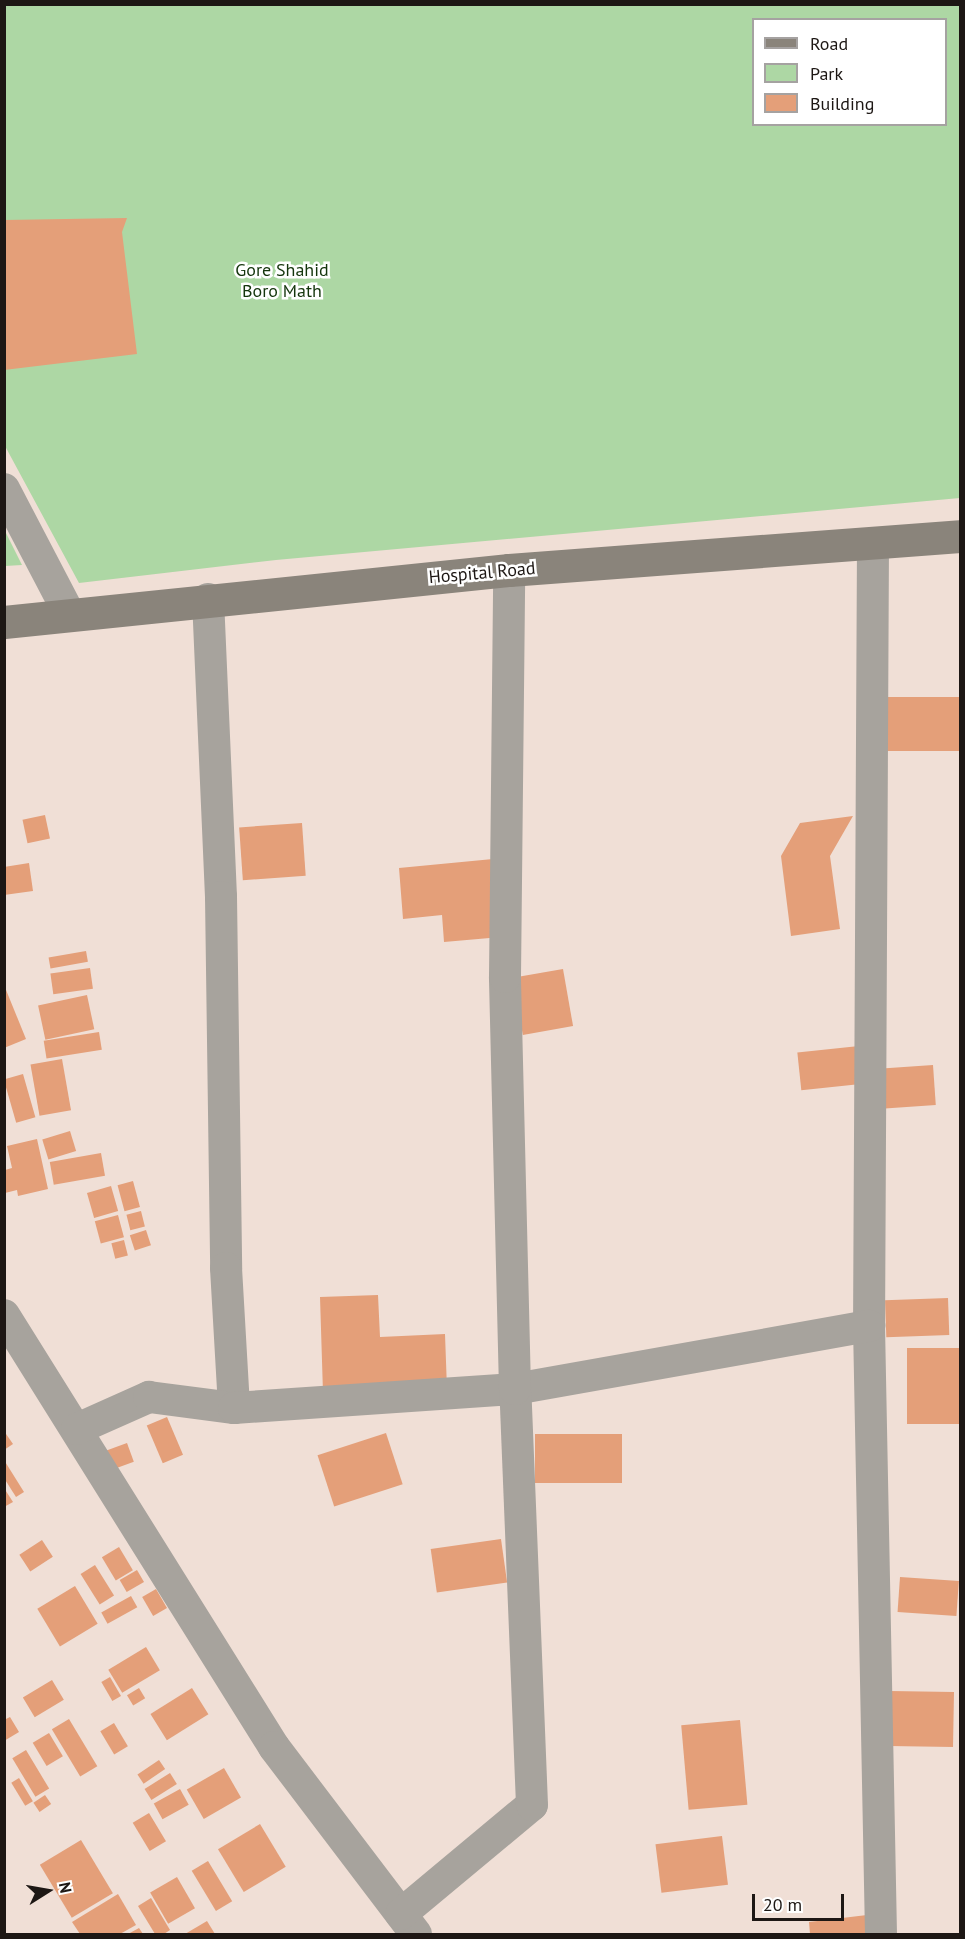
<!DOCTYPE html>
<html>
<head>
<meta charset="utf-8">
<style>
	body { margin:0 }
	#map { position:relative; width:965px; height:1939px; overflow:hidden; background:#f0dfd6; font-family:"PT Sans",sans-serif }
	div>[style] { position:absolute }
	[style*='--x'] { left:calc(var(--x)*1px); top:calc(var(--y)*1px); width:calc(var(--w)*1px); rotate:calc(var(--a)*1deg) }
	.green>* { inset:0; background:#add7a4 }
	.building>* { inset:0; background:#e49f79; transform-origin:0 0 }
	.street>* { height:32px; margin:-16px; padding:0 16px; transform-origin:16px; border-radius:16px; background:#a7a39d }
	.secondary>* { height:33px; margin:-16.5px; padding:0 16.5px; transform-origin:16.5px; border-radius:16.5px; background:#8a847b }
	span { translate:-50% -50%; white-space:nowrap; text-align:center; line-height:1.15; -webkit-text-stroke:5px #fff; paint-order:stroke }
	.park-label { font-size:18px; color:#14350c }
	.street-label { font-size:18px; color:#1d1714 }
	.frame { position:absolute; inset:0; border:6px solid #1d1714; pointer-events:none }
	.legend { position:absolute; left:752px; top:18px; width:195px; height:108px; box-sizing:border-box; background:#fff; border:2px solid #a5a2a1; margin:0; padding:8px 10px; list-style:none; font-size:18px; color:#1d1714 }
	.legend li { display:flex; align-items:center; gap:12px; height:30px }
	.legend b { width:30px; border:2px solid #a5a2a1 }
	.north { position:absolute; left:18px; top:1861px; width:60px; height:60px; -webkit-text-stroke:4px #fff; paint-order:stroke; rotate:79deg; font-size:16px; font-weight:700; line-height:24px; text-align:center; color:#1d1714 }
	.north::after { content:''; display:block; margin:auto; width:21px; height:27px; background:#1d1714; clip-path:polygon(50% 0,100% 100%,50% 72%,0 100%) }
	.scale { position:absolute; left:752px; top:1894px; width:92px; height:27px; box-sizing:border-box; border:3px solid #1d1714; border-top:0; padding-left:8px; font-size:18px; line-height:21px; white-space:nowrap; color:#1d1714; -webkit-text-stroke:4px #fff; paint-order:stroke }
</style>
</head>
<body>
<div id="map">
	<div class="green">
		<div style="clip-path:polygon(evenodd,4px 5px,960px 5px,960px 498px,276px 560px,79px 583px,5px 446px,4px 5px,754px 20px,946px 20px,946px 124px,754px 124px,754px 20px)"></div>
		<div style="clip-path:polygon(4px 531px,5px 531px,22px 565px,5px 566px)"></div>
	</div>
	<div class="building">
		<div style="clip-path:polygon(127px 218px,122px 232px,137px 354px,4px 370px,4px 220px)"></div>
		<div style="left:960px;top:697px;width:54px;height:77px;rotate:90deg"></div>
		<div style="left:45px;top:815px;width:24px;height:23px;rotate:78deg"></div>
		<div style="clip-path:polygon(853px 816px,830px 856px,840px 929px,791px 936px,781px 856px,800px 823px)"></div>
		<div style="left:302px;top:823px;width:53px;height:63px;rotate:86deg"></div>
		<div style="clip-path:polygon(493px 859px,501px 937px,444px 942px,442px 915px,403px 919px,399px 868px)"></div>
		<div style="clip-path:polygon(29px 863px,33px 891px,4px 895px,4px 867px)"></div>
		<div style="left:86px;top:951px;width:11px;height:38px;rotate:80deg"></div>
		<div style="left:90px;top:968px;width:21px;height:40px;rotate:82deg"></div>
		<div style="left:563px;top:969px;width:58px;height:51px;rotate:80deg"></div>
		<div style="clip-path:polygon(4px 985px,26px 1039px,4px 1048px)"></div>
		<div style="left:87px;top:995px;width:35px;height:50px;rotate:78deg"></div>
		<div style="left:99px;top:1032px;width:18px;height:56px;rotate:81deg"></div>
		<div style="left:859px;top:1046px;width:38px;height:62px;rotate:84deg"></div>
		<div style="left:62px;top:1059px;width:52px;height:32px;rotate:80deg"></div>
		<div style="left:933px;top:1065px;width:40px;height:51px;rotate:86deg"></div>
		<div style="left:23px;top:1074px;width:45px;height:20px;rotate:74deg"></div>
		<div style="left:70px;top:1131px;width:21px;height:29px;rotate:73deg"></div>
		<div style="clip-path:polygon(37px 1139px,48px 1189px,18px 1196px,17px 1190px,5px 1193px,5px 1170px,12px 1168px,7px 1146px)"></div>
		<div style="left:101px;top:1153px;width:23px;height:52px;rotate:80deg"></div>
		<div style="left:133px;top:1181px;width:27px;height:16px;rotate:75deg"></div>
		<div style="left:111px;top:1186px;width:26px;height:25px;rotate:74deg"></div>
		<div style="left:141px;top:1211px;width:16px;height:15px;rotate:76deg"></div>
		<div style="left:118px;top:1215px;width:23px;height:24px;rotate:75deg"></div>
		<div style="left:146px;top:1230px;width:16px;height:17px;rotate:72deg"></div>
		<div style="left:124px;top:1240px;width:16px;height:13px;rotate:76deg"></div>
		<div style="clip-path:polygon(378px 1295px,380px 1337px,445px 1334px,447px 1389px,323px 1393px,320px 1297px)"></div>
		<div style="left:948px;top:1298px;width:37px;height:63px;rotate:88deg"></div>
		<div style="left:907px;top:1348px;width:53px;height:76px"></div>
		<div style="left:167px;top:1417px;width:41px;height:22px;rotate:67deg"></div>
		<div style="clip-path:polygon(4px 1431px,13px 1444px,4px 1450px)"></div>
		<div style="left:386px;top:1433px;width:54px;height:72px;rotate:72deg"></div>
		<div style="left:535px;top:1434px;width:87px;height:49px"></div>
		<div style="left:127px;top:1443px;width:20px;height:27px;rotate:70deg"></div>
		<div style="clip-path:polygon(4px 1460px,24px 1492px,16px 1497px,4px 1478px)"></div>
		<div style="clip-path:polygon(4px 1488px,13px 1502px,4px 1507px)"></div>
		<div style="left:501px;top:1539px;width:44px;height:71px;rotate:82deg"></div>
		<div style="left:42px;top:1540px;width:20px;height:27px;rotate:57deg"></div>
		<div style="left:119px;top:1547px;width:27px;height:20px;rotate:59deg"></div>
		<div style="left:95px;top:1565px;width:36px;height:17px;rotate:58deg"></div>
		<div style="left:137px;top:1570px;width:14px;height:20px;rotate:60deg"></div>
		<div style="left:900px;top:1577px;width:59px;height:35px;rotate:4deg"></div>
		<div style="left:75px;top:1586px;width:44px;height:44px;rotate:59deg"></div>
		<div style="left:156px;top:1589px;width:22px;height:16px;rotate:60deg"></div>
		<div style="left:131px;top:1596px;width:13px;height:34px;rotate:61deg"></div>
		<div style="left:146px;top:1647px;width:27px;height:44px;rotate:59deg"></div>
		<div style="left:110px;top:1677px;width:22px;height:10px;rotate:60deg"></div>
		<div style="left:52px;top:1680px;width:23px;height:34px;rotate:59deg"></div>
		<div style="left:139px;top:1688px;width:12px;height:14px;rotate:59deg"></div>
		<div style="left:192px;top:1688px;width:31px;height:49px;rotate:58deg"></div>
		<div style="left:890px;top:1691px;width:64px;height:55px;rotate:1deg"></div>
		<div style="clip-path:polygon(10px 1717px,19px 1732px,4px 1741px,4px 1720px)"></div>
		<div style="left:69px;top:1719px;width:55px;height:20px;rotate:59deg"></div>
		<div style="left:740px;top:1720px;width:85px;height:59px;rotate:85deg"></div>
		<div style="left:114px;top:1723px;width:27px;height:16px;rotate:59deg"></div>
		<div style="left:49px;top:1733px;width:27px;height:19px;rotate:59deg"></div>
		<div style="left:26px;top:1750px;width:45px;height:16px;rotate:59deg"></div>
		<div style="left:159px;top:1760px;width:11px;height:26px;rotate:56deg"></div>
		<div style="left:224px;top:1768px;width:34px;height:43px;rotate:60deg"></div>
		<div style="left:170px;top:1773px;width:13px;height:30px;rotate:58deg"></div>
		<div style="left:19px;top:1778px;width:27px;height:9px;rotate:59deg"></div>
		<div style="left:180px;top:1789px;width:18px;height:30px;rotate:61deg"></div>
		<div style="left:45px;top:1795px;width:11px;height:14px;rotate:56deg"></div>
		<div style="left:149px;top:1813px;width:33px;height:19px;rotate:59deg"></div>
		<div style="left:260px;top:1824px;width:50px;height:49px;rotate:59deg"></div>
		<div style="left:722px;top:1836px;width:49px;height:67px;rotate:83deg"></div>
		<div style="left:81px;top:1840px;width:62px;height:48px;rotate:59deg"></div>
		<div style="left:208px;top:1861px;width:47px;height:19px;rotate:59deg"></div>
		<div style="left:177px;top:1877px;width:36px;height:31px;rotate:60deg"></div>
		<div style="clip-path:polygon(118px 1894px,136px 1925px,120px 1934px,80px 1934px,72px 1922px)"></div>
		<div style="clip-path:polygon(151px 1898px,170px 1930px,164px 1934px,155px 1934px,138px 1906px)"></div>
		<div style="clip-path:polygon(867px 1915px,869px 1934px,810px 1934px,809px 1922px)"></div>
		<div style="clip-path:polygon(207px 1921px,215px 1934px,185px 1934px)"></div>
		<div style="clip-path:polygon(139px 1928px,143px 1934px,128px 1934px)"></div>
	</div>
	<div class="street">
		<div style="--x:4;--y:489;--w:142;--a:62.4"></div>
		<div style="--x:873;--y:543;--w:783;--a:90.29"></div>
		<div style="--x:869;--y:1326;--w:608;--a:88.87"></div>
		<div style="--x:208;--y:599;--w:298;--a:87.5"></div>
		<div style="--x:221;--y:897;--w:371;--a:89.2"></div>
		<div style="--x:226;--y:1268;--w:140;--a:86.7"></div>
		<div style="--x:4;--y:1315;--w:509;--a:57.99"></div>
		<div style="--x:274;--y:1747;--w:235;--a:52.8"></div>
		<div style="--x:77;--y:1429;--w:79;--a:-24"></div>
		<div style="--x:149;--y:1397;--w:86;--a:7.4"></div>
		<div style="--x:234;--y:1408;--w:282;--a:-3.9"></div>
		<div style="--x:515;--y:1389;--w:360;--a:-10.1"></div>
		<div style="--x:401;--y:1914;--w:170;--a:-39.8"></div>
		<div style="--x:532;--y:1805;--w:416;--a:-92.3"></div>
		<div style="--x:515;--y:1389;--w:412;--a:-91.4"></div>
		<div style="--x:505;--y:977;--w:407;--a:-89.4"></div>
	</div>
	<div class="secondary">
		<div style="--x:4;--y:622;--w:508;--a:-5.88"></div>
		<div style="--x:509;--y:570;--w:452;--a:-4.3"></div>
	</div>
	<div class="park-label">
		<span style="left:282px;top:281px">Gore Shahid<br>Boro Math</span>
	</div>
	<div class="street-label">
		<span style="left:482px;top:573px;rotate:-5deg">Hospital Road</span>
	</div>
	<div class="frame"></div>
	<ul class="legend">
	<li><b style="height:8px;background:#8a847b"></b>Road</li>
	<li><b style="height:16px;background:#add7a4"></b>Park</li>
	<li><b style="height:16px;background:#e49f79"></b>Building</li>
	</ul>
	<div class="north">N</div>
	<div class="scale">20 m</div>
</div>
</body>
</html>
